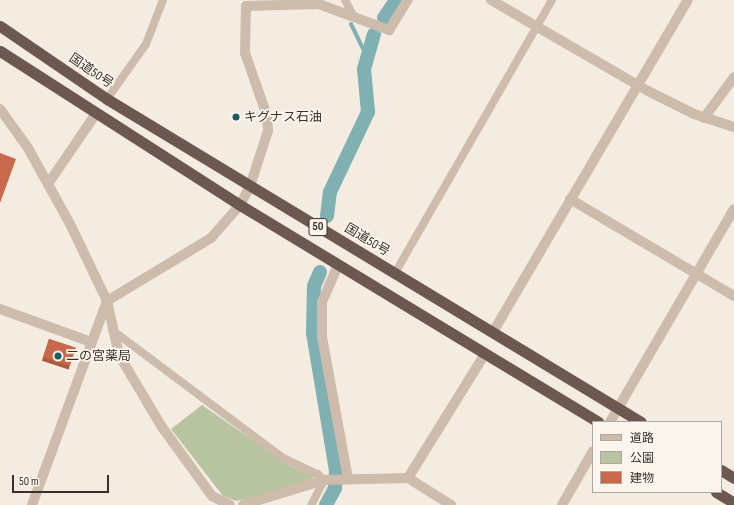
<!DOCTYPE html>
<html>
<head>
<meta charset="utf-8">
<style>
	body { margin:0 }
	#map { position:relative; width:734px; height:505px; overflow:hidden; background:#f4ebe1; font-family:"Sofia Sans Condensed","Noto Sans JP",sans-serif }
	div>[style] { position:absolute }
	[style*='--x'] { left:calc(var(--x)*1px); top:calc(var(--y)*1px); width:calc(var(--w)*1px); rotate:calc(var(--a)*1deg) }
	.green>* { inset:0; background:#b8c4a0 }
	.stream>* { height:4px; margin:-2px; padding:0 2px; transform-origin:2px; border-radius:2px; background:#7fb0b2 }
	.canal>* { height:14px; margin:-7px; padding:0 7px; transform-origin:7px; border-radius:7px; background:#7fb0b2 }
	.service>* { height:8px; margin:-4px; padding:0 4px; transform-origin:4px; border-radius:4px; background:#cdbbac }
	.minor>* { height:10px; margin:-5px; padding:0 5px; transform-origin:5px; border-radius:5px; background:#cdbbac }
	.tertiary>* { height:10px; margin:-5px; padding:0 5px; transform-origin:5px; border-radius:5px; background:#cdbbac }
	.trunk>* { height:11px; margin:-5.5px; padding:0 5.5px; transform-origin:5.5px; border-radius:5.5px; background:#6c584f }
	.wall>* { inset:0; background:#ac5a40; transform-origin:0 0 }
	.building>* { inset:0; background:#c8694b; transform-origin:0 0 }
	.dots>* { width:11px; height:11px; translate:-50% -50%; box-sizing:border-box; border:2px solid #fbf5ee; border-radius:50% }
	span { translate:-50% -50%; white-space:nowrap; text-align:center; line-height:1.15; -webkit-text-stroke:3.5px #fbf5ee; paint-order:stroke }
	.shield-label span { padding:1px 3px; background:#fbf5ee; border:1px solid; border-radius:3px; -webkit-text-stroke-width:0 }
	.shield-label { font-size:12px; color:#3b302b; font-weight:700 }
	.street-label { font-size:13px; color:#3b302b }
	.poi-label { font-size:13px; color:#3b302b }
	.left { translate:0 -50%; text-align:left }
	.legend { position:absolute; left:592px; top:421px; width:130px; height:72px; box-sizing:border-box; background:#fbf5ee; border:1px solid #aea6a0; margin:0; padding:5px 7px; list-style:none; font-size:12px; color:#3b302b }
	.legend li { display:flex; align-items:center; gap:8px; height:20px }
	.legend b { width:20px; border:1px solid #aea6a0 }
	.scale { position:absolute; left:12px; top:475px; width:97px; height:18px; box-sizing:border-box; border:2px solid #3b302b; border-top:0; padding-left:5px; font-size:12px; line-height:14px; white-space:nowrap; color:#3b302b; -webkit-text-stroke:3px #fbf5ee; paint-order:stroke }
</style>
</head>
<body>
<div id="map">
	<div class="green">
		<div style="clip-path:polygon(202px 405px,290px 466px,314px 476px,309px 482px,247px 499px,236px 501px,223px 496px,171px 429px)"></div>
	</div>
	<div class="stream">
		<div style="--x:351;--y:24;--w:37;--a:64"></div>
	</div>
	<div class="canal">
		<div style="--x:384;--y:18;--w:22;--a:-56"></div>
		<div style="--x:327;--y:216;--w:24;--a:-83"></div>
		<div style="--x:330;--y:192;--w:89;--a:-64.6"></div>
		<div style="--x:368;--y:112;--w:43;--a:-95.3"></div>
		<div style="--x:364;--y:69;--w:36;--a:-74"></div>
		<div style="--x:320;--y:272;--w:15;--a:113"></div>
		<div style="--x:314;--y:286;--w:47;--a:91.2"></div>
		<div style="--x:313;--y:333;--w:139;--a:80.5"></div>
		<div style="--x:336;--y:470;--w:18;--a:93"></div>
		<div style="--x:335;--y:488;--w:19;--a:118"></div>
	</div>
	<div class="service">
		<div style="--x:345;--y:0;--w:17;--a:62"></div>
		<div style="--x:107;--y:99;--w:67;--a:-54.7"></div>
		<div style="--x:146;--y:44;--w:47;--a:-68.9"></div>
		<div style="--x:395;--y:273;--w:315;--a:-60.1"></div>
		<div style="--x:112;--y:330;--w:214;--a:36.8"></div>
		<div style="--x:283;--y:458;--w:38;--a:25"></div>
		<div style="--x:318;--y:474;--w:8;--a:45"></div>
		<div style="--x:324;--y:480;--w:28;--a:117"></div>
	</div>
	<div class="minor">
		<div style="--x:491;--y:0;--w:181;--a:30.1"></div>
		<div style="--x:648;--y:91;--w:51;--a:26.6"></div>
		<div style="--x:694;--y:114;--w:42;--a:18"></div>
		<div style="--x:0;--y:109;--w:48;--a:54.3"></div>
		<div style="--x:28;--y:148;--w:87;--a:61.1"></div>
		<div style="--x:70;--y:224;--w:85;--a:64.3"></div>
		<div style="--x:107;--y:301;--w:55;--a:77.5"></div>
		<div style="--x:119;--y:355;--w:84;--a:59.2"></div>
		<div style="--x:162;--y:427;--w:85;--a:54.1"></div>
		<div style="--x:212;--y:496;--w:20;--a:27"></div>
		<div style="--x:704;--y:118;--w:51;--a:-53.8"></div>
		<div style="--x:48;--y:184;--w:83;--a:-55.7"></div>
		<div style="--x:570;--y:199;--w:191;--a:30.6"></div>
		<div style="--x:338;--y:265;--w:40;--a:113.4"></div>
		<div style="--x:322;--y:302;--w:35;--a:90"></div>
		<div style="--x:322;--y:337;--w:144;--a:79.6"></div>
		<div style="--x:493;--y:332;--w:385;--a:-59.6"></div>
		<div style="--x:610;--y:422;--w:246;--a:-59.8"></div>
		<div style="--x:408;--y:478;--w:146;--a:-58.2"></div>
		<div style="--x:32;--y:505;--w:217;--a:-69.8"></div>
		<div style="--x:107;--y:301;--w:122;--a:-31.2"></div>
		<div style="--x:211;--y:238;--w:44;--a:-48.7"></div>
		<div style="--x:240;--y:205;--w:21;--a:-62"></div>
		<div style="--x:250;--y:186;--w:58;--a:-71.9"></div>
		<div style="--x:268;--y:131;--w:15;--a:-94"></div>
		<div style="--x:267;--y:116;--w:67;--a:-109.2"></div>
		<div style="--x:245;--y:53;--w:47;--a:-88.8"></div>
		<div style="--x:246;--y:6;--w:73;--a:-1.6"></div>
		<div style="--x:319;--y:4;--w:75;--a:20.4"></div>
		<div style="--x:389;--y:30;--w:36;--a:-58"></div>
		<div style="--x:243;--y:505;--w:85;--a:-17.2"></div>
		<div style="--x:324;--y:480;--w:84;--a:-1.4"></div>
		<div style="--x:408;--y:478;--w:51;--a:32.1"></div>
		<div style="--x:562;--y:505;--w:62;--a:-60.1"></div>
	</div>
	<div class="tertiary">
		<div style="--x:0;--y:309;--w:97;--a:19.9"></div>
	</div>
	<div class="trunk">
		<div style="--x:0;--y:26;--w:130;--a:34.3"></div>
		<div style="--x:107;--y:99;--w:624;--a:31.17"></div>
		<div style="--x:0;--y:51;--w:285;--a:32.7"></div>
		<div style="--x:240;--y:205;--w:419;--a:31.2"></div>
		<div style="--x:721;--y:470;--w:15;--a:32"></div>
		<div style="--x:716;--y:492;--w:21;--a:31"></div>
	</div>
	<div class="wall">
		<div style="left:49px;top:339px;width:28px;height:23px;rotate:18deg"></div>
	</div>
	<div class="building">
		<div style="clip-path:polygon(0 153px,16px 159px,0 203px)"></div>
		<div style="left:49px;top:339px;width:28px;height:19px;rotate:18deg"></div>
	</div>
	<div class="dots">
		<div style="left:236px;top:117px;background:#1f5a5e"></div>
		<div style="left:58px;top:356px;background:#1f5a5e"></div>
	</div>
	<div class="shield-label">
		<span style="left:318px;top:227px">50</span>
	</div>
	<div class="street-label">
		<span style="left:91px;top:71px;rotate:34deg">国道50号</span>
		<span style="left:367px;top:240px;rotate:31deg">国道50号</span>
	</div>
	<div class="poi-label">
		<span class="left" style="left:244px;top:117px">キグナス石油</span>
		<span class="left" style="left:66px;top:356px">二の宮薬局</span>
	</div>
	<ul class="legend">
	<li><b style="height:5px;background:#cdbbac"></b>道路</li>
	<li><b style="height:11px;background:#b8c4a0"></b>公園</li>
	<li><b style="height:11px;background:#c8694b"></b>建物</li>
	</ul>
	<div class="scale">50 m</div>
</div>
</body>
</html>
